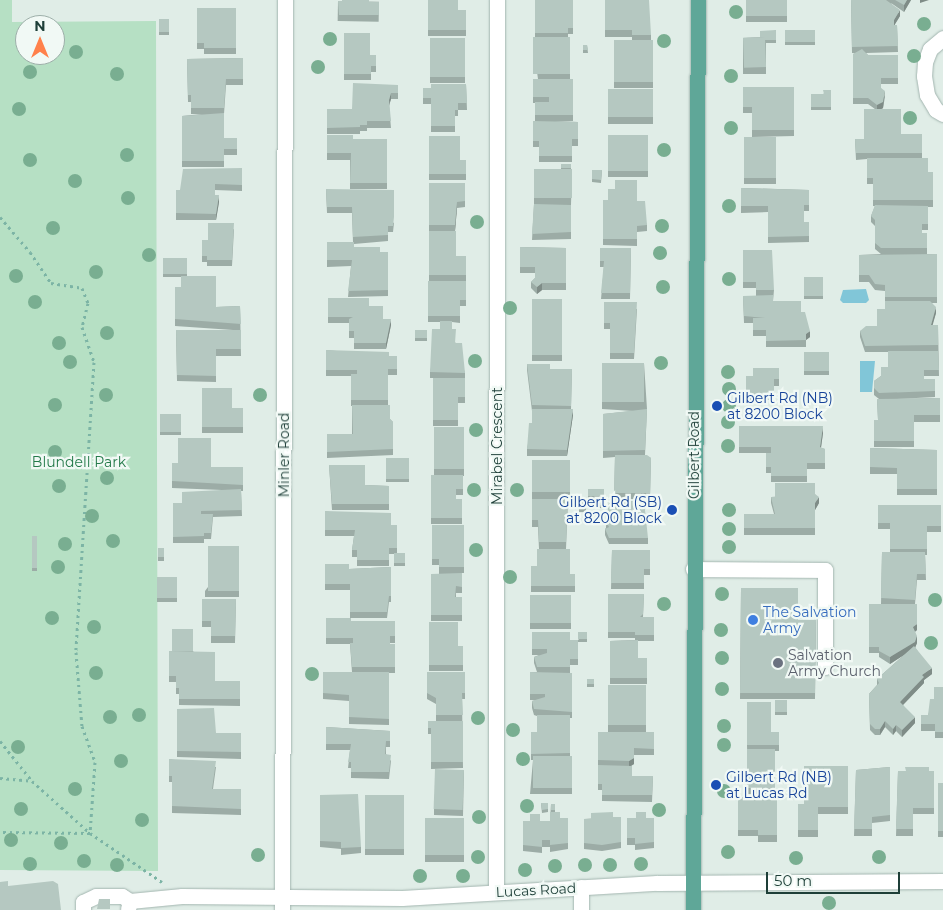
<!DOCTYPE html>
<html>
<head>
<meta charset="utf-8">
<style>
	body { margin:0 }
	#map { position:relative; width:943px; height:910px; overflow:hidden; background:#e0ede7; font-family:Montserrat,sans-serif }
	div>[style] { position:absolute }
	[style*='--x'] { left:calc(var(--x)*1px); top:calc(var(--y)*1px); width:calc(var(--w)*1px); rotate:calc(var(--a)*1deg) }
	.green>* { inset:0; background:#b6e0c4 }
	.water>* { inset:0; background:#81c6d8 }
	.path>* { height:3px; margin-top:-1.5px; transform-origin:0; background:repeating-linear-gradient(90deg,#7cb4a5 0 2.5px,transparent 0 6.5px) }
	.roads { filter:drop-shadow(0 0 1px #a2b5af) drop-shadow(0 0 1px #a2b5af) }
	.minor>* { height:15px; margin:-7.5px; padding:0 7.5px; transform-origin:7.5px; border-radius:7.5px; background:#fff }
	.major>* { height:15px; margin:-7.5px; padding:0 7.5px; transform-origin:7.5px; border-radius:7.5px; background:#5fa798 }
	.trees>* { width:14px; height:14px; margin:-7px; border-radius:50%; background:#79ae91 }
	.wall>* { inset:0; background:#9caca6; transform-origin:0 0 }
	.shaded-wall>* { inset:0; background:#7f8c87 }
	.building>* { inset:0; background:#b5c8c1; transform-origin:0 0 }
	.dots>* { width:14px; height:14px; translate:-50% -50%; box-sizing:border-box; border:2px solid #f1f9f5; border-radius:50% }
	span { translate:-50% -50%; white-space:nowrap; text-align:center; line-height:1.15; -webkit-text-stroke:4.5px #f1f9f5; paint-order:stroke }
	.transit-label { font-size:14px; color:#164399 }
	.left { translate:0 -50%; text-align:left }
	.right { translate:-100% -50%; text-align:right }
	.street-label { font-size:14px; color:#1e3f38 }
	.park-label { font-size:14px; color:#247a4a }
	.shop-label { font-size:14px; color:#366cbe }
	.worship-label { font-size:14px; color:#5b616d }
	.north { position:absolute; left:15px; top:15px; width:50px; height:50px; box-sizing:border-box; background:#f1f9f5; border:1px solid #9dafa9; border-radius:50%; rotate:0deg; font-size:14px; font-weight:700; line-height:20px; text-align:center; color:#1e3f38 }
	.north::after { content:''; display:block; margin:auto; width:18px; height:22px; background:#ff814b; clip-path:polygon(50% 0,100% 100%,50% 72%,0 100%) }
	.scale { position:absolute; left:766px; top:872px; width:134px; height:22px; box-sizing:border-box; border:2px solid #1e3f38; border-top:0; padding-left:6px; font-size:15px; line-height:18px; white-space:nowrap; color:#1e3f38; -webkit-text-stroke:4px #f1f9f5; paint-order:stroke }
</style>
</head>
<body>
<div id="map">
	<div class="green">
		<div style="clip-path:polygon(evenodd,0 0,12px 0,12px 22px,156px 21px,158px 871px,0 870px,0 0,25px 25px,55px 25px,55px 55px,25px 55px,25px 25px)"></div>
	</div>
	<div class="water">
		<div style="clip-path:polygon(866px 289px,869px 300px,866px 303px,843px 303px,840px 300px,843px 290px)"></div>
		<div style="clip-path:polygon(860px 361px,875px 361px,872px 392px,860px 392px)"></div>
	</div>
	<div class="path">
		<div style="--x:0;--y:217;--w:46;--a:49.4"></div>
		<div style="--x:30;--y:252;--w:37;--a:56"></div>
		<div style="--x:51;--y:283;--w:31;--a:9"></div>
		<div style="--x:82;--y:288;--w:16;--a:68"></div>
		<div style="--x:88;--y:303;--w:25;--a:104"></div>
		<div style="--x:82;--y:327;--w:37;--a:71"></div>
		<div style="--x:94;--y:362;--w:291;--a:93.6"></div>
		<div style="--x:76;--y:652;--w:74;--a:85.4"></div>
		<div style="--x:82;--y:726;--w:38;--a:70"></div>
		<div style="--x:95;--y:762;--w:71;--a:94"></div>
		<div style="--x:90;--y:833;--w:90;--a:-179.4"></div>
		<div style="--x:0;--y:741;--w:51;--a:51.3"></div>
		<div style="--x:0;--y:778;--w:32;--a:5"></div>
		<div style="--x:32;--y:781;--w:78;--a:41.9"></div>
		<div style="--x:90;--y:833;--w:87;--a:34.2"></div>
	</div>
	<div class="roads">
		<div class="minor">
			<div style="--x:943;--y:38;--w:17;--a:140"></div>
			<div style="--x:930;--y:49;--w:14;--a:111"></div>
			<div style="--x:925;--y:62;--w:14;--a:94"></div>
			<div style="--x:924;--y:76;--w:19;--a:81"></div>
			<div style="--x:927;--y:95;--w:17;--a:59"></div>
			<div style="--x:936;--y:110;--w:8;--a:30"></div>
			<div style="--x:693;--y:569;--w:132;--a:0.4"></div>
			<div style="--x:825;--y:570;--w:97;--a:90"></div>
			<div style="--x:581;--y:887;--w:23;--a:90"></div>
			<div style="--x:496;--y:892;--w:892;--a:-89.94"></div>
			<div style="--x:130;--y:901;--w:52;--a:-5.5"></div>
			<div style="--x:182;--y:896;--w:220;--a:0.5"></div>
			<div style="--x:402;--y:898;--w:255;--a:-3.4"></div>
			<div style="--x:657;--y:883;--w:286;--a:-0.4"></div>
			<div style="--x:83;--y:910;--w:8;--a:-90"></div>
			<div style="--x:83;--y:902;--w:14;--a:-25"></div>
			<div style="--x:96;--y:896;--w:26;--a:0"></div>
			<div style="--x:122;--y:896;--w:9;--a:32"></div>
			<div style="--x:130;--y:901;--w:8;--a:104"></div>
			<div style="--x:282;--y:910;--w:910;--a:-89.81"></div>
		</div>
		<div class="major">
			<div style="--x:693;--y:910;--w:910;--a:-89.69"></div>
		</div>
	</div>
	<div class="trees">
		<div style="left:736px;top:12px"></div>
		<div style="left:924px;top:24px"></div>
		<div style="left:330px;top:39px"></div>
		<div style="left:664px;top:41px"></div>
		<div style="left:76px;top:52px"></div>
		<div style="left:914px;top:56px"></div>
		<div style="left:318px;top:67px"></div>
		<div style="left:30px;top:72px"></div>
		<div style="left:117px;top:74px"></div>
		<div style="left:731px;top:76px"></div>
		<div style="left:19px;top:109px"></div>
		<div style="left:910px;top:118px"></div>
		<div style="left:731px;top:128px"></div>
		<div style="left:664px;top:150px"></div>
		<div style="left:127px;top:155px"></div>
		<div style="left:30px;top:160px"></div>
		<div style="left:75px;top:181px"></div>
		<div style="left:128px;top:198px"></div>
		<div style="left:729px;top:206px"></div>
		<div style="left:477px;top:222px"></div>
		<div style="left:662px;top:226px"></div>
		<div style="left:53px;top:228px"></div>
		<div style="left:660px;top:253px"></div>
		<div style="left:149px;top:255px"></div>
		<div style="left:96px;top:272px"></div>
		<div style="left:16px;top:276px"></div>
		<div style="left:729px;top:279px"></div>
		<div style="left:663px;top:287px"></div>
		<div style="left:35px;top:302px"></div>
		<div style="left:510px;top:308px"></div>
		<div style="left:107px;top:333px"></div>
		<div style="left:59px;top:343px"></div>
		<div style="left:475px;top:361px"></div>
		<div style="left:70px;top:362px"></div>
		<div style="left:661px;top:363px"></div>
		<div style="left:728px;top:372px"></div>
		<div style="left:729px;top:389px"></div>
		<div style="left:106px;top:395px"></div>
		<div style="left:260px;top:395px"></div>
		<div style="left:55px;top:405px"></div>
		<div style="left:729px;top:406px"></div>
		<div style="left:728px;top:422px"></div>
		<div style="left:476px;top:430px"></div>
		<div style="left:728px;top:446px"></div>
		<div style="left:55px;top:452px"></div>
		<div style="left:107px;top:478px"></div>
		<div style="left:59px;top:486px"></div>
		<div style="left:474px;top:490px"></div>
		<div style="left:517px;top:490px"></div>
		<div style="left:729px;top:510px"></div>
		<div style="left:92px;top:516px"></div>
		<div style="left:729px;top:529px"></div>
		<div style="left:113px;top:541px"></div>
		<div style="left:65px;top:544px"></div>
		<div style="left:729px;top:547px"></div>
		<div style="left:476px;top:550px"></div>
		<div style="left:58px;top:567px"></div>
		<div style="left:510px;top:577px"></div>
		<div style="left:722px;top:594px"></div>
		<div style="left:935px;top:600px"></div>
		<div style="left:664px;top:604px"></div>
		<div style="left:52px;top:618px"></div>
		<div style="left:94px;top:627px"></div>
		<div style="left:721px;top:630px"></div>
		<div style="left:931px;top:643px"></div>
		<div style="left:722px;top:658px"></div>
		<div style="left:96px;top:673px"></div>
		<div style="left:312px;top:674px"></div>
		<div style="left:722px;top:689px"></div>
		<div style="left:139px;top:715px"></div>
		<div style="left:110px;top:717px"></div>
		<div style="left:478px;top:718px"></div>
		<div style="left:724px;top:726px"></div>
		<div style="left:513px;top:730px"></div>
		<div style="left:724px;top:745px"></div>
		<div style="left:18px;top:747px"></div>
		<div style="left:523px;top:759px"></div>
		<div style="left:121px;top:761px"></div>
		<div style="left:75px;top:789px"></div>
		<div style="left:724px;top:791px"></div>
		<div style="left:527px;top:806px"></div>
		<div style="left:21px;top:809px"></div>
		<div style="left:659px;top:810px"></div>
		<div style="left:479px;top:817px"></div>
		<div style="left:142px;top:820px"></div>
		<div style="left:11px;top:840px"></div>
		<div style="left:61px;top:843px"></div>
		<div style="left:728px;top:852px"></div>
		<div style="left:258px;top:855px"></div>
		<div style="left:478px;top:857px"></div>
		<div style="left:879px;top:857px"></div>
		<div style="left:796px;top:858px"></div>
		<div style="left:84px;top:861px"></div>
		<div style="left:30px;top:864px"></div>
		<div style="left:641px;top:864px"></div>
		<div style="left:117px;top:865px"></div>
		<div style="left:585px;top:865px"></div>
		<div style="left:610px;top:865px"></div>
		<div style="left:555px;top:866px"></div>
		<div style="left:525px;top:870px"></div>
		<div style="left:420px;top:876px"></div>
		<div style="left:463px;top:876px"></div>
		<div style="left:829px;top:903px"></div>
	</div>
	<div class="wall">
		<div style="clip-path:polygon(428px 0,458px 10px,466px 10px,466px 36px,428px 36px)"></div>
		<div style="clip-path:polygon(535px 0,573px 0,573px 34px,568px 34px,568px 37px,570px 37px,570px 79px,573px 79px,573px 121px,555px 121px,578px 122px,578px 146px,572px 146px,572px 162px,539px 162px,539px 147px,533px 147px,533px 121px,535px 121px,535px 103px,533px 103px,533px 79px,538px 79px,533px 44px,533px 37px,535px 37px)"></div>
		<div style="clip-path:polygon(605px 0,651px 35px,651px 40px,653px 40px,653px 88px,614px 88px,614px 40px,632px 40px,632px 37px,605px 37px)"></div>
		<div style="left:746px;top:0;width:41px;height:22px"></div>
		<div style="clip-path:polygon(851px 0,911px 0,904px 12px,891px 3px,900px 16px,894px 25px,897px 25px,898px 52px,866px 53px,868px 55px,898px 55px,898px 84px,881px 84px,881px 88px,885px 97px,883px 108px,882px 109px,901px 134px,922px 134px,922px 158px,928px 172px,933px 172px,933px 207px,928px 207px,928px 230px,922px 230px,922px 233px,927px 233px,927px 254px,937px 254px,937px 303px,932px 303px,936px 313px,932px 325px,938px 325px,939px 376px,924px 376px,924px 379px,935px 379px,935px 397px,897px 399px,940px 398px,940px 422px,914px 422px,914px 447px,874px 447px,874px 420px,878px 420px,877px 399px,879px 399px,874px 395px,874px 381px,881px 376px,888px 367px,888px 352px,865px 352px,860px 337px,860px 331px,877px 326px,885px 309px,885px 291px,875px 290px,869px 282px,859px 282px,859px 255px,881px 254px,875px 249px,875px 226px,871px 222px,871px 216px,875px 206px,873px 206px,873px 184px,867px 184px,867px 159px,856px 160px,855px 139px,864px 139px,875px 109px,868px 104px,853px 104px,853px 54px,856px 53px,852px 53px)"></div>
		<div style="left:338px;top:1px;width:41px;height:20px;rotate:1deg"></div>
		<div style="clip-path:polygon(197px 8px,236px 8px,236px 54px,204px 54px,204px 49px,197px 49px)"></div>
		<div style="left:159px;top:19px;width:10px;height:16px"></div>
		<div style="clip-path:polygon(776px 30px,776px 43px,766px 43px,766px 74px,743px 74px,743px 38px,760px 37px)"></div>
		<div style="left:785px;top:30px;width:30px;height:15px"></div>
		<div style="clip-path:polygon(344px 33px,370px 55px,376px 55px,376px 72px,371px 72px,371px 80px,344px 80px)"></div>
		<div style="left:430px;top:38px;width:35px;height:45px"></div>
		<div style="clip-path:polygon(583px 45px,587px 45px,588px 53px,583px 53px)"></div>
		<div style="clip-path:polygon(243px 58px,243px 85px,226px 85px,224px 114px,224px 138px,237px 138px,237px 155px,224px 155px,224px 167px,182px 167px,182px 116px,202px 114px,191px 114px,191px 102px,188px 102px,187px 59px)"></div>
		<div style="clip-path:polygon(466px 84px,467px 110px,458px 110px,458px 116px,455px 116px,455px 132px,431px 132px,431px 104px,423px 104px,423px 88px,431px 88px)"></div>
		<div style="clip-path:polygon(398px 85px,398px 99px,391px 99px,389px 105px,391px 128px,367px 128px,367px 131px,360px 131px,360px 134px,327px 134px,327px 109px,352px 109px)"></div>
		<div style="clip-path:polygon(743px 87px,794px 87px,794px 136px,752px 137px,752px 113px,743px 113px)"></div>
		<div style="left:608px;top:89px;width:45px;height:35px"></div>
		<div style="clip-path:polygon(831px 90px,831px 110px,811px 110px,811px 94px,823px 94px)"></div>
		<div style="clip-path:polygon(327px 135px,353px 139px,387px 139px,387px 189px,350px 189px,350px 160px,327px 160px)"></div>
		<div style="left:608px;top:135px;width:40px;height:42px"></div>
		<div style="clip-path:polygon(429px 136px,460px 160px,466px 160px,466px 180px,429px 180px)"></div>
		<div style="left:744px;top:137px;width:32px;height:47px"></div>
		<div style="clip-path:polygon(561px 164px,571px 164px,571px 169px,572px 169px,571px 205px,546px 205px,571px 205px,571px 239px,532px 240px,534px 204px,534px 169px,561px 169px)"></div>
		<div style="clip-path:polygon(242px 168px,242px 191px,215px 190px,215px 195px,219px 202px,216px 220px,176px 220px,176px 190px,180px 190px)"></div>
		<div style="clip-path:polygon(592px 170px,602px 170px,601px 183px,592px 182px)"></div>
		<div style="clip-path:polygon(429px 183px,465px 183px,465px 207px,457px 208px,455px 231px,456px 256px,466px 256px,466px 306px,460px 306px,460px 323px,452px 322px,451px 329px,465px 373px,465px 403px,458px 403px,458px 426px,433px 426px,433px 378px,430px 378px,430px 372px,440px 329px,440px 322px,428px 322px,428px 281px,429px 281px)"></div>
		<div style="clip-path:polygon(741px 188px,809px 190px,809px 211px,804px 211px,804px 222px,809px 222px,809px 242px,768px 243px,768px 212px,741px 213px)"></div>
		<div style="clip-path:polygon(326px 189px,394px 223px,393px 232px,388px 232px,388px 241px,354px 244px,354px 247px,380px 252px,388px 252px,388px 296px,348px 297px,351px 266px,327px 267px,327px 242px,353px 242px,352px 213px,327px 213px)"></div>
		<div style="clip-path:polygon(603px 200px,637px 201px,647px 225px,647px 231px,637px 232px,637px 246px,603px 245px)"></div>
		<div style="clip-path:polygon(234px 229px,232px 266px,207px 266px,207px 262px,202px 262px,202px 240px,208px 240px)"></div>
		<div style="clip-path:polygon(520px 247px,566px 248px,566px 290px,542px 290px,537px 294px,531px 288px,531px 282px,535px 278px,535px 273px,520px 273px)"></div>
		<div style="clip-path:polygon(600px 248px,631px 248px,630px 299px,601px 299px,604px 267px,600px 267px)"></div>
		<div style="clip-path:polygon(743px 250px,774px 290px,773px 301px,801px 312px,810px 337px,806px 340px,806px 347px,766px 347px,766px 336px,753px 336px,753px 323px,744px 323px,743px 296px,756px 296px,756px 288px,743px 288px)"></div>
		<div style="clip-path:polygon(163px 258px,187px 258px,187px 276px,216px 307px,240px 306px,241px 356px,216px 356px,216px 382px,177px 381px,176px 330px,233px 330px,175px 326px,175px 287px,181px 287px,181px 277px,163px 277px)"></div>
		<div style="left:804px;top:277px;width:19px;height:22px"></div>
		<div style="clip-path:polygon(328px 298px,369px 306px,383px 319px,391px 325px,386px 349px,354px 349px,354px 338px,349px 338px,349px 323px,328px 323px)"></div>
		<div style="left:532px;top:299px;width:30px;height:62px"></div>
		<div style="clip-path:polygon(604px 302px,637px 309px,634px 359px,610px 359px,610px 329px,604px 329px)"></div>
		<div style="left:415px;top:330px;width:12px;height:11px"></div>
		<div style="clip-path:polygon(326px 350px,389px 356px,397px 356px,397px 375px,388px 375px,388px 405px,390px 419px,393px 422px,393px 455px,327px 458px,327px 434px,352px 434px,352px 406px,351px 406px,351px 376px,326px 376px)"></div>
		<div style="left:804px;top:352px;width:25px;height:23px"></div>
		<div style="clip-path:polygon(602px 363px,644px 363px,647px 409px,645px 455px,651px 458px,650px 499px,614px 499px,615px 457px,603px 458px,603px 414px,633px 411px,602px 409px)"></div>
		<div style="clip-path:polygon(527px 364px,550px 369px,572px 369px,571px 409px,573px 415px,567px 456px,527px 456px,527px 449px,532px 423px,532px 411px,527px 370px)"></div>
		<div style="clip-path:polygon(779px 368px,779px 386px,774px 386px,774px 400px,746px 400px,746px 376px,753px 376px)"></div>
		<div style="clip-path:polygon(202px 388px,232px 408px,243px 408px,243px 433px,202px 433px)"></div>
		<div style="left:181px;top:414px;width:21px;height:21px;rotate:90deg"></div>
		<div style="clip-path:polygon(739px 426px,823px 433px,821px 448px,825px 449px,825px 469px,807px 469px,807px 482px,771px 482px,771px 473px,766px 473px,766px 453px,739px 453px)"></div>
		<div style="clip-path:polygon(434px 427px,464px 427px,464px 476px,463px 476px,463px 495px,456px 495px,456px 499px,462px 499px,462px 524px,431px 524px,431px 475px,434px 475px)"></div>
		<div style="clip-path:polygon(870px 448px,937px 450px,937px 495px,897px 495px,897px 474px,870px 474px)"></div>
		<div style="left:386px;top:458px;width:23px;height:24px"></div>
		<div style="left:532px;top:460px;width:38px;height:39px"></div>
		<div style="clip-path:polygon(172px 463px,211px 467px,243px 467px,243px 491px,241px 491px,242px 516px,213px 517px,211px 539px,204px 539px,204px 543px,173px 543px,173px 503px,182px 503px,222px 490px,172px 488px)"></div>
		<div style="clip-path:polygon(329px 465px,365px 485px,389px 486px,389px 510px,332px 510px)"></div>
		<div style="left:588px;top:489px;width:16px;height:19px"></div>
		<div style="clip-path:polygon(815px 494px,819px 503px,815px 510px,815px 535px,744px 535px,744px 514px,774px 514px,771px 503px,771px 497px)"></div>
		<div style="clip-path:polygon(532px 499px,568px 499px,566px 549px,539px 549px,538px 527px,532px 527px)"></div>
		<div style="left:579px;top:499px;width:7px;height:13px"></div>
		<div style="clip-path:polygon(878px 505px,941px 505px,941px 532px,927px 532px,927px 555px,925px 555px,926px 580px,917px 580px,915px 604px,917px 630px,915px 632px,917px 643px,915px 647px,932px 674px,924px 680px,924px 683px,903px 705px,915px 723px,902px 737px,896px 731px,893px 735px,885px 727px,880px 735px,875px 735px,870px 730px,869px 694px,877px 685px,877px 679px,905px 654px,890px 664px,879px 657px,879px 653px,869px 653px,869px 604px,881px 604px,882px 552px,890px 552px,890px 529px,878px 529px)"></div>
		<div style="clip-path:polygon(325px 511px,391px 525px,397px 525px,397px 553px,405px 553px,405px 566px,394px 566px,394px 554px,389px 554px,389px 566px,357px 566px,357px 557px,352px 557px,352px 550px,354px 536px,325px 536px)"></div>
		<div style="clip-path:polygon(606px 522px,648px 538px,648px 544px,609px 544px,605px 535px,605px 529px,606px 528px)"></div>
		<div style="clip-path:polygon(432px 525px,464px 525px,464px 573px,462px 573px,462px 593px,456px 593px,456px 597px,462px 597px,462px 621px,431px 621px,431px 574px,439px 574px,439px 565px,432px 565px)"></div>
		<div style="left:32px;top:536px;width:5px;height:35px"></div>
		<div style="clip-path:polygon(239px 546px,239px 597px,205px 597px,205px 591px)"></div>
		<div style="left:158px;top:548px;width:6px;height:13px"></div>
		<div style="clip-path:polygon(612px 550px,650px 550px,650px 575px,644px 575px,644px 589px,611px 589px)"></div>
		<div style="clip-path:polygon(325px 564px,349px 569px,391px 567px,391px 602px,389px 602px,387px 618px,351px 618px,351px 621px,395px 621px,395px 643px,390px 643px,390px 644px,395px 644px,395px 673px,389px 673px,389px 725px,349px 724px,349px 701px,323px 699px,323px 672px,352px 672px,350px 644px,326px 644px,326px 618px,350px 618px,350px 590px,325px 590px)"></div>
		<div style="clip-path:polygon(531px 566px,537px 566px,570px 574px,575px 574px,575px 592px,531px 592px)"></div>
		<div style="left:157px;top:577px;width:20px;height:25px"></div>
		<div style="clip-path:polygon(741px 588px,798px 620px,816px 620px,815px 699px,740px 699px)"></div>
		<div style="clip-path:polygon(608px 594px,644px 594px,643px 617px,654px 617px,654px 641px,638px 641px,638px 658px,647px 658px,647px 684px,610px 684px,610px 641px,635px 640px,635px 638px,608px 638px)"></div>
		<div style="left:571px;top:595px;width:34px;height:41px;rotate:90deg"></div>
		<div style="clip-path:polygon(202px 599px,236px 599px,235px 643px,211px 643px,211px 627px,202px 627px)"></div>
		<div style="clip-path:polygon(429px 622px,458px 646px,463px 646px,463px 671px,429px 671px)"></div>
		<div style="clip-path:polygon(532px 632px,570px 640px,578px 640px,587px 632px,587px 642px,578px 642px,578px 665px,570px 665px,570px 673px,572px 673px,572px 718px,570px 718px,570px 756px,572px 756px,572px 794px,530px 794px,533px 760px,531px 760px,531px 732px,537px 732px,537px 716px,534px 715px,532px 708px,532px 701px,536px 700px,530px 700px,530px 672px,537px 672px,534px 663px,534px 657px,539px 655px,532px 655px)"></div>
		<div style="clip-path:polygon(169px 651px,193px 651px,215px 681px,240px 681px,240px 706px,179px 705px,179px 694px,176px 694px,176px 682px,169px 682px)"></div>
		<div style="clip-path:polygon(427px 672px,465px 672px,465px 699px,462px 699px,463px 768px,431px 769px,431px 734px,428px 734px,428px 721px,436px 721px,436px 704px,427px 699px)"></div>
		<div style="left:587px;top:679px;width:7px;height:8px"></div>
		<div style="clip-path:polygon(943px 687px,943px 738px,935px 738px,935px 731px,921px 731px,921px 715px,928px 715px,934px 699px)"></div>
		<div style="left:608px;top:691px;width:38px;height:41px"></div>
		<div style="left:775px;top:700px;width:12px;height:15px"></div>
		<div style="clip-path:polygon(177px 709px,216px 733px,241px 733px,241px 759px,177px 757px)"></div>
		<div style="clip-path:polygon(326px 727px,390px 731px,390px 747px,386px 747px,386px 754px,391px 761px,389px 779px,351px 778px,351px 768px,348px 768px,350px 750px,326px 750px)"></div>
		<div style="clip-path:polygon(598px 732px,654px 732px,654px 755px,634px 755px,634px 764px,631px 766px,632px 776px,653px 776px,652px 802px,602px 801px,602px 790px,598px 790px)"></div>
		<div style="clip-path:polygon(771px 732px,779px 732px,779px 751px,775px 751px,775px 794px,748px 794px,747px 745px)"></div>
		<div style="clip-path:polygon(169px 759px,216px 767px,213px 789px,241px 789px,241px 815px,172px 813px,172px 782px,169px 782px)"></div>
		<div style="clip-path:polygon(848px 766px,848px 814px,818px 814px,818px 837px,798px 837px,798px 804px,804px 804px)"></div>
		<div style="clip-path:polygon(890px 767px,890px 821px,872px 823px,872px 836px,854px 836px,856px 770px)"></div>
		<div style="clip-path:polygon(464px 770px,463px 816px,434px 815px,434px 809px)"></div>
		<div style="clip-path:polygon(898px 771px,934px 771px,934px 814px,913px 814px,913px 836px,896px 836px)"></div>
		<div style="left:938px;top:783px;width:5px;height:54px"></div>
		<div style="left:787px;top:785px;width:8px;height:13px"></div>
		<div style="clip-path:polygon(320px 795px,361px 847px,361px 853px,341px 855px,341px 849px,320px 847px)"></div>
		<div style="left:404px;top:795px;width:60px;height:39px;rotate:90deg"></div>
		<div style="clip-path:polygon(738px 797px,777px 797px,777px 842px,758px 842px,758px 836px,738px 836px)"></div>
		<div style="clip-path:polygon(541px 803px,548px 803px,548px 812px,542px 813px)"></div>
		<div style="clip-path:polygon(551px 804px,555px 804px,555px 812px,560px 818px,568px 818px,568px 849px,550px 852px,550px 847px,542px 847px,542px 853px,523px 851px,523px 821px,550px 821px)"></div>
		<div style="clip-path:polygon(613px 817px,621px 817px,621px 848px,602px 851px,584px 849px,584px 819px)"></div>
		<div style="left:425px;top:818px;width:39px;height:44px"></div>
		<div style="clip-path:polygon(627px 818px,654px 818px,654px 848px,635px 850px,635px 845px,627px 845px)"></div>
	</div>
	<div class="shaded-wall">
		<div style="clip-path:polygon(907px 0,911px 0,904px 12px,904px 5px)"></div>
		<div style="clip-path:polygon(920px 0,929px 0,920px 3px)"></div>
		<div style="clip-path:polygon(900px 10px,900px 16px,894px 26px,894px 20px)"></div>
		<div style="clip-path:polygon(885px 91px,883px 108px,877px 111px,877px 105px)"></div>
		<div style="clip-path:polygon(391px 93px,391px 99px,389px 106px,389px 100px)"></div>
		<div style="clip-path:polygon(219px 195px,219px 202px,216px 220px,216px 214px)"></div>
		<div style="clip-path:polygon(457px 202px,457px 208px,455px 231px,455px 225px)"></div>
		<div style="clip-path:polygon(542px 283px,542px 290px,537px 294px,537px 287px)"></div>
		<div style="clip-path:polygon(936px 307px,936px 313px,931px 331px,931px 325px)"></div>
		<div style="clip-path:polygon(391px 319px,391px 325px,386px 349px,386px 343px)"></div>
		<div style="clip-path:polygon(810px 331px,810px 337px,806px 340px,806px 334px)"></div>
		<div style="clip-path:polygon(573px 409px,573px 415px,567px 456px,567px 450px)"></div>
		<div style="clip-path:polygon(823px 426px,823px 433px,820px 454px,820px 447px)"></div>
		<div style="clip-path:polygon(819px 497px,819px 503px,815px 510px,815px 503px)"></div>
		<div style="clip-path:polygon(917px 624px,917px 630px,913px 633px,913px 627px)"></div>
		<div style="clip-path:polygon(917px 636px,917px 643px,915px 648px,890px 664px,890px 657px)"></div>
		<div style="clip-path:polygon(932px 668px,932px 674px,924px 680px,924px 683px,900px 708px,900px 702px,922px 675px)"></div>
		<div style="clip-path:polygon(915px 717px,915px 723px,902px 737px,902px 730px)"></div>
		<div style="clip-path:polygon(885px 721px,885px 727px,880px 735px,880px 729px)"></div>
		<div style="clip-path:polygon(896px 725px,896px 731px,893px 735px,893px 729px)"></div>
		<div style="clip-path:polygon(634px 758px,634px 764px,629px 767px,629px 761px)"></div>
	</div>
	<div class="building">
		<div style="clip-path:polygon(342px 0,369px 0,369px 2px,379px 2px,379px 15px,339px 15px,338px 1px,342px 1px)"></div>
		<div style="clip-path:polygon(428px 0,458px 0,458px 10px,466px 10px,466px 30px,428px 30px)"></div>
		<div style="clip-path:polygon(535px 0,573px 0,573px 28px,568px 28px,568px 33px,535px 33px)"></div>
		<div style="clip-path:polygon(605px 0,649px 0,651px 35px,632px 35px,632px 30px,605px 30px)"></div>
		<div style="left:746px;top:0;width:41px;height:16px"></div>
		<div style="clip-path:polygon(851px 0,886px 0,900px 10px,894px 20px,894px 25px,897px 25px,898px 46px,852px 47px)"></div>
		<div style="clip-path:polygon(895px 0,907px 0,904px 5px)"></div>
		<div style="clip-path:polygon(197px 8px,236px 8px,236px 48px,204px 48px,204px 43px,197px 43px)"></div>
		<div style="left:159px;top:19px;width:10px;height:13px"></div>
		<div style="clip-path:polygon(776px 30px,776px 40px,765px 40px,765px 37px,760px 37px,760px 31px)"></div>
		<div style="left:785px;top:30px;width:30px;height:12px"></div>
		<div style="clip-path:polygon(344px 33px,370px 33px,370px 55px,376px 55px,376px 66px,371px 66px,371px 74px,344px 74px)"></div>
		<div style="left:533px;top:37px;width:37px;height:37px"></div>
		<div style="left:765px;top:37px;width:30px;height:22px;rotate:88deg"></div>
		<div style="left:430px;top:38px;width:35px;height:39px"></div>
		<div style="left:614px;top:40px;width:39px;height:42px"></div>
		<div style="clip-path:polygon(583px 45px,587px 45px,588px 50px,583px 50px)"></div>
		<div style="clip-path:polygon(862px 49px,868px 55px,898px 55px,898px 78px,881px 78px,881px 88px,885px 91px,883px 102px,877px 105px,868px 98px,853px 98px,853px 54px)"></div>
		<div style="clip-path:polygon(243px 58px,243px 79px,226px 79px,224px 108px,191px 108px,191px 95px,188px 95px,187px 59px)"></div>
		<div style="clip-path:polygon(533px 79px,573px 79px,573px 115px,535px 115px,535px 102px,549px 102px,549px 97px,533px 97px)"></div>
		<div style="clip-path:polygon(353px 83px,398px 85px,398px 93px,391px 93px,389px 100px,391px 121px,367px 121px,367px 125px,360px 125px,360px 127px,327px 128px,327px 109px,352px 109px)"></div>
		<div style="clip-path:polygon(431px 84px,466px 84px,467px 103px,458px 103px,458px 110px,455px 110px,455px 126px,431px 126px,431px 98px,423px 98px,423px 88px,431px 88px)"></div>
		<div style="clip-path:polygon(743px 87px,794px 87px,794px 130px,752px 130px,752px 107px,743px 107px)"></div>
		<div style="left:608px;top:89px;width:45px;height:28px"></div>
		<div style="clip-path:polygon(823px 90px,831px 90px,831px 107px,811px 107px,811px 94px,824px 94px)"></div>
		<div style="clip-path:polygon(864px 109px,901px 109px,901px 134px,922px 134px,922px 153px,856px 153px,855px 139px,864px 139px)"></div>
		<div style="clip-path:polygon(224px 113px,224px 138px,237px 138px,237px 149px,224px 149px,224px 161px,182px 161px,182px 116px)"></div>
		<div style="clip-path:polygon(533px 121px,578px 122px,578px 139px,572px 139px,572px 156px,539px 156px,539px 141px,533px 141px)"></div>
		<div style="clip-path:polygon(327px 135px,353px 135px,353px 139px,387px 139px,387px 183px,350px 183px,351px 153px,327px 153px)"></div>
		<div style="left:608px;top:135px;width:40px;height:36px"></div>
		<div style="clip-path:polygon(429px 136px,460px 136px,460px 160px,466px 160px,466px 174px,429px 174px)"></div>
		<div style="left:744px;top:137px;width:32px;height:41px"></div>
		<div style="clip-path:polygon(867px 158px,928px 158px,928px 172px,933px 172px,933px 200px,873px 200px,873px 178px,867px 178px)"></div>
		<div style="left:561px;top:164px;width:10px;height:4px"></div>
		<div style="clip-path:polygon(242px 168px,242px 185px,215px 184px,215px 195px,219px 195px,216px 214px,176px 213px,176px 190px,180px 190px,183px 169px)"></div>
		<div style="left:534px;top:169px;width:38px;height:29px"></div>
		<div style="clip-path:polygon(592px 170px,602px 170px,601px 180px,592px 179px)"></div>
		<div style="clip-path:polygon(615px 180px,637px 180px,637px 201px,645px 201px,647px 225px,637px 226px,637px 239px,603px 239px,603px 200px,608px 200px,608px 189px,615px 189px)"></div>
		<div style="clip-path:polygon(429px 183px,465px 183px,465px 201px,457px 202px,455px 225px,429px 225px)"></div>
		<div style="clip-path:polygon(741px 188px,809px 190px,809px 205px,804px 205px,804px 222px,809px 222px,809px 236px,768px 237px,768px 206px,741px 206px)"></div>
		<div style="clip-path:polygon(326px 189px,394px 190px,394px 217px,393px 226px,388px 226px,388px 235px,353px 237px,352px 207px,327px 207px)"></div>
		<div style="clip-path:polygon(534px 204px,571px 205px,571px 232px,532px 234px)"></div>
		<div style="clip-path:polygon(875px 205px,928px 206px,928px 224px,922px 224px,922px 233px,927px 233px,927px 248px,881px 248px,875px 243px,875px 220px,871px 216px)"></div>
		<div style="clip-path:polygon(208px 223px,234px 223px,232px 260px,207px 260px,207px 256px,202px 256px,202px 240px,208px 240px)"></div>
		<div style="clip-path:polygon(429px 231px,456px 231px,456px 256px,466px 256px,466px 275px,429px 275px)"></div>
		<div style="clip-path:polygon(327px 242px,354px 242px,354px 247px,380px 247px,380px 252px,388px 252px,388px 290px,348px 291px,352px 260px,327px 260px)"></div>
		<div style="clip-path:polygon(520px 247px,566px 248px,566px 283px,542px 283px,537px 287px,531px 282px,535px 278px,535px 267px,520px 267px)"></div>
		<div style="clip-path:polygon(600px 248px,631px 248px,630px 293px,601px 293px,604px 261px,600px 261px)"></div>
		<div style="clip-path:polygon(743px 250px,772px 250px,774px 290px,756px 290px,756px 282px,743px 282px)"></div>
		<div style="clip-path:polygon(937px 254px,937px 297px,885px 297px,885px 285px,875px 284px,869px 275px,859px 275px,859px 255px)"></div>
		<div style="left:163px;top:258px;width:24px;height:16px"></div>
		<div style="clip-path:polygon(181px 276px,216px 276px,216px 307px,240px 306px,241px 324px,175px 319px,175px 287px,181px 287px)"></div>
		<div style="left:804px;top:277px;width:19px;height:19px"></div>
		<div style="clip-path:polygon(428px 281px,466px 281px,466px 300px,460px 300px,460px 316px,428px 316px)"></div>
		<div style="clip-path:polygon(773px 295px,773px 301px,801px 301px,801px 312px,805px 312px,810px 331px,806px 334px,806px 340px,766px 341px,766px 330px,753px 330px,753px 318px,765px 318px,744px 316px,743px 296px)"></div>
		<div style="clip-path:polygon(328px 298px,369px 298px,369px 306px,383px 306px,383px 319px,391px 319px,386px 343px,354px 343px,354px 331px,349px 331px,349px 319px,353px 317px,328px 317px)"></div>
		<div style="left:532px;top:299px;width:30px;height:56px"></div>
		<div style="clip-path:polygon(885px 301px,930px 301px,936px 307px,931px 325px,938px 325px,938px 345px,865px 346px,860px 331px,866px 326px,877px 326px,877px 309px,885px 309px)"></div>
		<div style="clip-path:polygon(604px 302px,637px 302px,634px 353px,610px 353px,610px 323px,604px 323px)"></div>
		<div style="left:440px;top:321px;width:12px;height:8px"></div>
		<div style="clip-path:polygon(432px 329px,456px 329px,455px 343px,462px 343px,465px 373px,430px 372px)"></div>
		<div style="clip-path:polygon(176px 330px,241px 330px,241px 349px,216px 349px,216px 376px,177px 375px)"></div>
		<div style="left:415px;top:330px;width:12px;height:8px"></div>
		<div style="clip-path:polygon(326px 350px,389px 352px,389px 356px,397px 356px,397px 369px,388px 369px,388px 400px,351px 400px,351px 374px,357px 374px,357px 370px,326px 370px)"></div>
		<div style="clip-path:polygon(888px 351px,938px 351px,939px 370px,924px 370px,924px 379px,935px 379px,935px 391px,879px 393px,874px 388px,874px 381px,881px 376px,881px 367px,888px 367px)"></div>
		<div style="left:804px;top:352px;width:25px;height:19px"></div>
		<div style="left:602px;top:363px;width:42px;height:39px"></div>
		<div style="clip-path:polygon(527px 364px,550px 364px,550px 369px,572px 369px,571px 406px,532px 405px)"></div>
		<div style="clip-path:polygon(753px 368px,779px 368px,779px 379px,774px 379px,774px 394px,746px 394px,746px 376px,753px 376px)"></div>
		<div style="clip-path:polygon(433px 378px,465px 378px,465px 397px,458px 397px,458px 420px,433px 420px)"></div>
		<div style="clip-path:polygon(202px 388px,232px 388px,232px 408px,243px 408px,243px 427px,202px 427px)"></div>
		<div style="clip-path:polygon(940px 398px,940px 415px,914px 415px,914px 441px,874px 441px,874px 420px,878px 420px,877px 399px)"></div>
		<div style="clip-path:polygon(352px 405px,390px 405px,390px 419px,393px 422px,393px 449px,327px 452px,327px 434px,353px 434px)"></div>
		<div style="clip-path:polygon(532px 409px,573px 409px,567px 450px,527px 449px,529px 423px,532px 423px)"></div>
		<div style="clip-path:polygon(647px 409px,645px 450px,603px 451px,603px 414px)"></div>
		<div style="left:181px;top:414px;width:18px;height:21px;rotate:90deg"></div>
		<div style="clip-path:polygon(739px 426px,823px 426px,820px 447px,825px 449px,825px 463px,807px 463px,807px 476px,771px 476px,771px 467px,766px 467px,766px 453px,771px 453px,771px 447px,739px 447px)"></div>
		<div style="left:434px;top:427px;width:30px;height:42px"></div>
		<div style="clip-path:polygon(178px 438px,211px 438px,211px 467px,243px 467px,243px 485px,172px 481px,172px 463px,178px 463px)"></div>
		<div style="clip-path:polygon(870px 448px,937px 450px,937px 489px,897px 489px,897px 468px,870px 467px)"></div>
		<div style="clip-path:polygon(615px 455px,647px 455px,651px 458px,650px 493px,614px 493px)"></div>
		<div style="left:386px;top:458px;width:23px;height:21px"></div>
		<div style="left:532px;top:460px;width:38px;height:32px"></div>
		<div style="clip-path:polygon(329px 465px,365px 465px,365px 485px,389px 486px,389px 504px,332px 504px)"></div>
		<div style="clip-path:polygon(431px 475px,463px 475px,463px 489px,456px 489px,456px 499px,462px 499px,462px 518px,431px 518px)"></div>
		<div style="clip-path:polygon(775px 483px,815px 483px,815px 494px,819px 497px,815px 503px,815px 528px,744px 528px,744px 514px,775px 514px,771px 497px,775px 497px)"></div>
		<div style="clip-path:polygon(241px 489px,242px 510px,201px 511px,201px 514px,213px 514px,211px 533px,204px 533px,204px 536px,173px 537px,173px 503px,182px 503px,182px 492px)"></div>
		<div style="left:588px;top:489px;width:16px;height:7px"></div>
		<div style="left:588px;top:498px;width:16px;height:7px"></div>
		<div style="clip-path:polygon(532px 499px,568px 499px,566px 542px,539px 542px,538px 520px,532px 520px)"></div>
		<div style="left:579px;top:499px;width:7px;height:10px"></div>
		<div style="clip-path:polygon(609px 501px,644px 501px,648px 538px,609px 538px,605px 529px,609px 527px,606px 522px)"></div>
		<div style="clip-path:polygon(878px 505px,941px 505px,941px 526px,927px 526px,927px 549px,890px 549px,890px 523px,878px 523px)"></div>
		<div style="clip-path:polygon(325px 511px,391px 513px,391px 525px,397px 525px,397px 548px,389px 548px,389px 560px,357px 560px,357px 550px,352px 550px,355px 530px,325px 530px)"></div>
		<div style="clip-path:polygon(432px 525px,464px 525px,464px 567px,439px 567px,439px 559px,432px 559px)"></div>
		<div style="left:32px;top:536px;width:5px;height:32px"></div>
		<div style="left:208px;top:546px;width:31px;height:45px"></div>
		<div style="left:158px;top:548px;width:6px;height:9px"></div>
		<div style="clip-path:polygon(537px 549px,570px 549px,570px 574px,575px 574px,575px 586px,531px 586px,531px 566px,537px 566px)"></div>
		<div style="clip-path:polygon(612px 550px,650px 550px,650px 569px,644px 569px,644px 583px,611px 583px)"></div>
		<div style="clip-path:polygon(882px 552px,925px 552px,926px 574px,917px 574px,915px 600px,881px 598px)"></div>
		<div style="left:394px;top:553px;width:11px;height:10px"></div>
		<div style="clip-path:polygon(325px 564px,349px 564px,349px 569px,391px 567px,391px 596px,389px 596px,387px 612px,350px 612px,350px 584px,325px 584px)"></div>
		<div style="clip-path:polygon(462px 573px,462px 587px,456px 586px,455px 597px,462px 597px,462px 615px,431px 615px,431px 574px)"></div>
		<div style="left:157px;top:577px;width:20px;height:21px"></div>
		<div style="clip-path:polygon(741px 588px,798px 588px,798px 620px,816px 620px,815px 693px,740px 693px)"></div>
		<div style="clip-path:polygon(608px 594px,644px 594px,643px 614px,640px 617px,654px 617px,654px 635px,635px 635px,635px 632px,608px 632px)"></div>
		<div style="left:571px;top:595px;width:28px;height:41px;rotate:90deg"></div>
		<div style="clip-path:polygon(202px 599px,236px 599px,235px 636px,211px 636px,211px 621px,202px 621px)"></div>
		<div style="clip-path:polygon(869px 604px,917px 604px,917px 624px,913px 627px,917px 636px,915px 642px,890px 657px,879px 651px,879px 647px,869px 647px)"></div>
		<div style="clip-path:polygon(326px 618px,351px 618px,351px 621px,395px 621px,395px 636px,390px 636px,390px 644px,395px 644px,395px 667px,352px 667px,350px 643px,353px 643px,353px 638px,326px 638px)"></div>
		<div style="clip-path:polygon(429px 622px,458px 622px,458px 646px,463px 646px,463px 665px,429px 665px)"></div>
		<div style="left:172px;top:629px;width:21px;height:22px"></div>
		<div style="clip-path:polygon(532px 632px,570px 632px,570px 640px,578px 640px,578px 659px,570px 659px,570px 667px,537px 667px,534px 657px,547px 653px,547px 649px,532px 649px)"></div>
		<div style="left:578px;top:632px;width:9px;height:7px"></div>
		<div style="clip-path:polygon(638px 640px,638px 658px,647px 658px,647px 678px,610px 678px,610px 641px)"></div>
		<div style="clip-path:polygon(914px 646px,932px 668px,922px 675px,924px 677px,900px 702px,915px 717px,902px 730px,896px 725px,893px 729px,885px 721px,880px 729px,875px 729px,870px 724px,869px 694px,879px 683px,877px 679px)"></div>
		<div style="clip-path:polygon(169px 651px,215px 652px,215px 681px,240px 681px,240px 699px,179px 699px,179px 688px,176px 688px,176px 676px,169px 676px)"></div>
		<div style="clip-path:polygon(323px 672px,389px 672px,389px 719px,349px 717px,349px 695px,323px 693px)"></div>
		<div style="clip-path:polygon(427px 672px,465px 672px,465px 693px,462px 693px,463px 715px,436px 715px,436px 698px,427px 693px)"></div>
		<div style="clip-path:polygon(530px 672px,572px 673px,572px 712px,534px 709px,532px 701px,545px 697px,545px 694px,530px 694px)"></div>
		<div style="left:587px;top:679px;width:7px;height:5px"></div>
		<div style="left:608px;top:685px;width:38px;height:40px"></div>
		<div style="clip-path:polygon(934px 687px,943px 687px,943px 732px,935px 732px,935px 724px,921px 724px,921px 715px,928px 715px,930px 699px,934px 699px)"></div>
		<div style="left:775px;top:700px;width:12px;height:12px"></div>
		<div style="clip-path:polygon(747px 702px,771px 702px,771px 732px,779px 732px,779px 745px,747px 745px)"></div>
		<div style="clip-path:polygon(214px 708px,216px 733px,241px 733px,241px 752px,177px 751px,177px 709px)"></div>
		<div style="clip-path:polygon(537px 715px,570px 715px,570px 753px,531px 754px,531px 732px,537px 732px)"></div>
		<div style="clip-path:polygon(428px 721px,463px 721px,463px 762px,431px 762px,431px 728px,428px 728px)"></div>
		<div style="clip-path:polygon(326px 727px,390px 731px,390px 741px,386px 741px,385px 754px,391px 755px,389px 772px,351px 772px,351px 762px,348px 762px,351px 744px,326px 744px)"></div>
		<div style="clip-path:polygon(598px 732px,654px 732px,654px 749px,634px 748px,634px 758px,629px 761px,598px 760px)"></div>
		<div style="left:747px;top:749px;width:28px;height:39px"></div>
		<div style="left:533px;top:756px;width:39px;height:32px"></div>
		<div style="clip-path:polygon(169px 759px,216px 761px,212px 789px,241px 789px,241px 809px,172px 806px,172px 776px,169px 776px)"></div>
		<div style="clip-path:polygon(598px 765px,632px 766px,632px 776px,653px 776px,652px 795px,602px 795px,602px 784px,598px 784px)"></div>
		<div style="clip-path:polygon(804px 766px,848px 766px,848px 807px,818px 807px,818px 830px,798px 830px,798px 804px,804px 804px)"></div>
		<div style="clip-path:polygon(890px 767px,890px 815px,872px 817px,872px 829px,854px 829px,856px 770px)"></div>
		<div style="clip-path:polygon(905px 767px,929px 767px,929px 771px,934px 771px,934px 808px,913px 808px,913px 829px,896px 829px,898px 771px,906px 771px)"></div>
		<div style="left:435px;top:769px;width:29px;height:40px;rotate:2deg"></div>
		<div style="left:938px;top:783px;width:5px;height:48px"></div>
		<div style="left:787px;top:785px;width:8px;height:9px"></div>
		<div style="clip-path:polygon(358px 794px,361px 847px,341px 848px,341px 842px,320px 841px,320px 795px)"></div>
		<div style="left:404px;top:795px;width:54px;height:39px;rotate:90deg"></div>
		<div style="clip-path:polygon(738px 797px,777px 797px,777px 835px,758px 835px,758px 830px,738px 830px)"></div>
		<div style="clip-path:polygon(541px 803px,548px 803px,548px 809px,542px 810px)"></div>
		<div style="left:551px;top:804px;width:4px;height:6px"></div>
		<div style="clip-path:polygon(550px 812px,560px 812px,560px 818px,568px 818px,568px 843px,550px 845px,550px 840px,542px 840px,542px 847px,523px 845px,523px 821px,530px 821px,530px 814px,540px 814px,540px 821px,550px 821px)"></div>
		<div style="clip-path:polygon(613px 812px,613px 817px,621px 817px,621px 842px,602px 845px,584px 843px,584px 819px,591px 819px,591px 813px)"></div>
		<div style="clip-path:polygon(636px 812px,646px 812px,646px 818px,654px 818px,654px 842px,635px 844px,635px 838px,627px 838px,627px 818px,636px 818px)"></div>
		<div style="left:425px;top:818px;width:39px;height:37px"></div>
		<div style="clip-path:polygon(8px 881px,8px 886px,53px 881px,58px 884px,61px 910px,0 910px,0 882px)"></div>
		<div style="clip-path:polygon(99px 899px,110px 899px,110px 909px,97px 909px)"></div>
	</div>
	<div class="dots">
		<div style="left:717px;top:406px;background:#1a4fb4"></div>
		<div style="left:672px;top:510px;background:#1a4fb4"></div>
		<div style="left:753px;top:620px;background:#3f7fe0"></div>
		<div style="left:778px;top:663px;background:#6b7280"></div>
		<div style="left:716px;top:785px;background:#1a4fb4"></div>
	</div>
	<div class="transit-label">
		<span class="left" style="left:727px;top:406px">Gilbert Rd (NB)<br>at 8200 Block</span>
		<span class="right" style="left:662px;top:510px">Gilbert Rd (SB)<br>at 8200 Block</span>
		<span class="left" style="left:726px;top:785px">Gilbert Rd (NB)<br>at Lucas Rd</span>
	</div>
	<div class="street-label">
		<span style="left:497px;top:446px;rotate:-90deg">Mirabel Crescent</span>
		<span style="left:284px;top:455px;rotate:-90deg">Minler Road</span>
		<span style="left:694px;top:455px;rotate:-90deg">Gilbert Road</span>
		<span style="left:536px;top:890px;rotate:-3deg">Lucas Road</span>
	</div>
	<div class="park-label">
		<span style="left:79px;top:462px">Blundell Park</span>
	</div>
	<div class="shop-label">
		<span class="left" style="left:763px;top:620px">The Salvation<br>Army</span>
	</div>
	<div class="worship-label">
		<span class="left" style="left:788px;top:663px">Salvation<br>Army Church</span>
	</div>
	<div class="north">N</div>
	<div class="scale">50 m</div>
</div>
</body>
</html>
